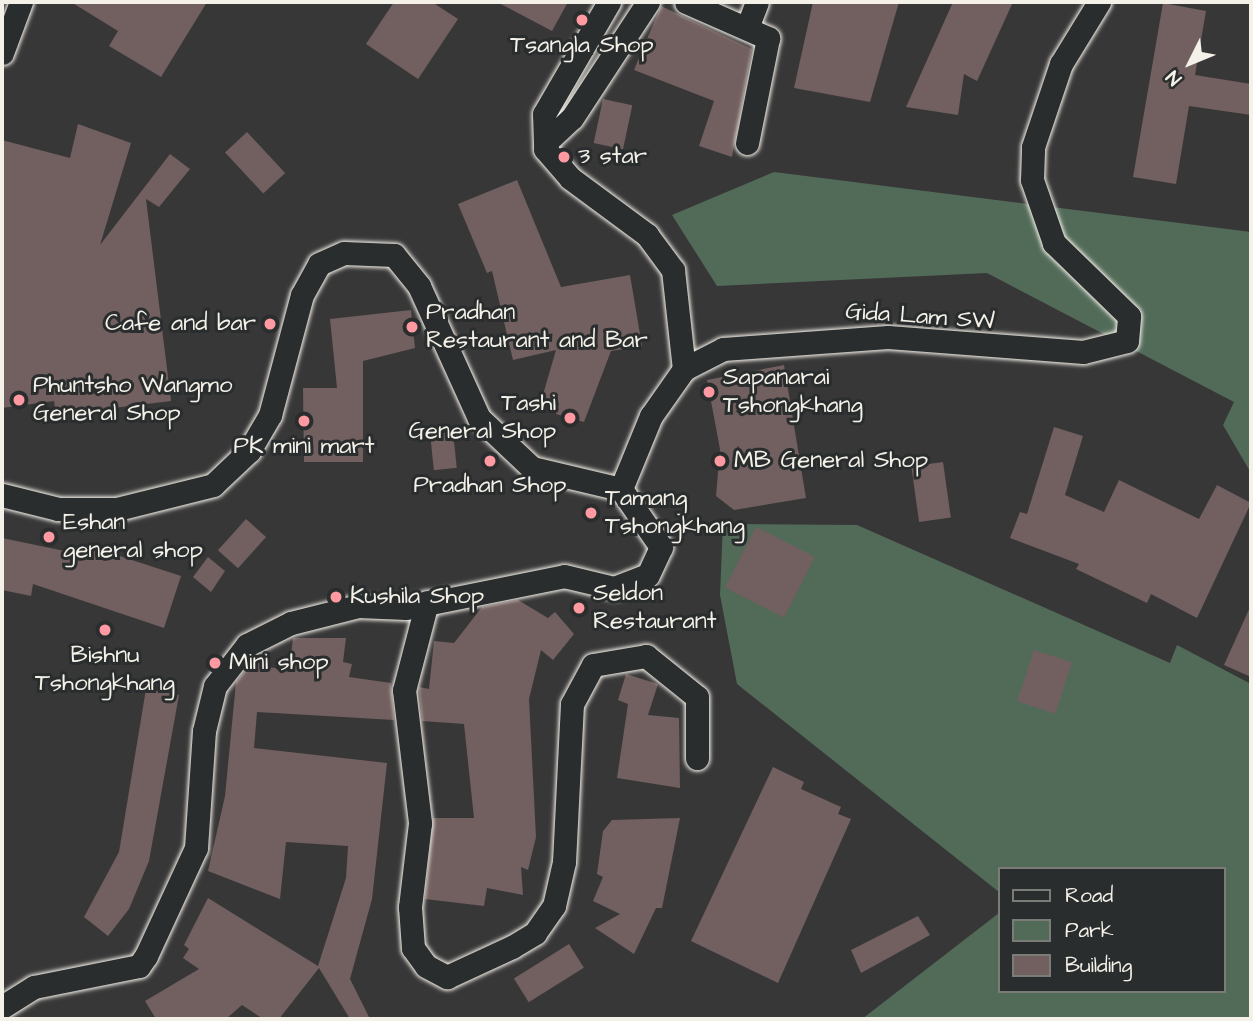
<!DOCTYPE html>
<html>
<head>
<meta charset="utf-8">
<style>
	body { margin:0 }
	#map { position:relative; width:1253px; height:1021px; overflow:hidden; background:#383738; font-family:"Architects Daughter",sans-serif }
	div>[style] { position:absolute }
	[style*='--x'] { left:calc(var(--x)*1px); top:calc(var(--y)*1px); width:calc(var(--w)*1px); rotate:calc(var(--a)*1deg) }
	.green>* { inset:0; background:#526b59 }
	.building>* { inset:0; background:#725f5f; transform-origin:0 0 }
	.roads { filter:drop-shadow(0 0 2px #f4f1e8) drop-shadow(0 0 2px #f4f1e8) }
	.minor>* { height:23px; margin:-11.5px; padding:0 11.5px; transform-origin:11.5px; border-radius:11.5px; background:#2a2d2e }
	.dots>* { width:19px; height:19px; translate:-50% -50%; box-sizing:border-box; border:4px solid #2a2d2e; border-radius:50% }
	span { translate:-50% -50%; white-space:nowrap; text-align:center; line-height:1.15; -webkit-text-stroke:6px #2a2d2e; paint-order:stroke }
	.poi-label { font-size:24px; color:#f4f1e8 }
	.left { translate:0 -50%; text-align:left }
	.right { translate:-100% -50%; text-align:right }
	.street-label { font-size:24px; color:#f4f1e8 }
	.frame { position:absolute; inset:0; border:4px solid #f4f1e8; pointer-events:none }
	.legend { position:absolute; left:998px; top:867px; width:228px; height:126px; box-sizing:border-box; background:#2a2d2e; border:2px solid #7b7b78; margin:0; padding:9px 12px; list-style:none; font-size:21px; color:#f4f1e8 }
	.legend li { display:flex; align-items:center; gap:14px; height:35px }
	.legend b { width:35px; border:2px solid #7b7b78 }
	.north { position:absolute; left:1155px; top:28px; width:70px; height:70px; -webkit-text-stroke:5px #2a2d2e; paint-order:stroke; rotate:227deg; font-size:19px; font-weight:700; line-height:28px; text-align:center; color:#f4f1e8 }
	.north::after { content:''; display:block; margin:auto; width:24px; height:32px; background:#f4f1e8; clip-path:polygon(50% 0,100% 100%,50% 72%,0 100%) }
</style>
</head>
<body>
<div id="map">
	<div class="green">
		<div style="clip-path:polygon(774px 172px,1251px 232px,1251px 473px,1223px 425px,1234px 402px,987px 273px,717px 286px,672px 215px)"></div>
		<div style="clip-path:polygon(723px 524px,857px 525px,1170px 663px,1177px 645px,1251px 684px,1251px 1019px,862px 1019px,999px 913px,999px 991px,1223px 991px,1223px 869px,999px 869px,999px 892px,737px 684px,720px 595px)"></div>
	</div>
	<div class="building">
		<div style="clip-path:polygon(71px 2px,207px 2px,161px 77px,109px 46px,118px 31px)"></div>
		<div style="clip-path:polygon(394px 2px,432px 2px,458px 19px,418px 79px,366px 44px)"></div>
		<div style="clip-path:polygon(497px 2px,568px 2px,552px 31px)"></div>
		<div style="clip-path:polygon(813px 2px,899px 2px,870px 102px,794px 88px)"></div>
		<div style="clip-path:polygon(953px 2px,1013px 2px,977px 81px,964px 74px,958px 115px,906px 107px)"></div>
		<div style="clip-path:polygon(1163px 3px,1206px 11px,1195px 75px,1251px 84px,1251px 115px,1189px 106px,1176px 184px,1133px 177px)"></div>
		<div style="clip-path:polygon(661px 6px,752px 49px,732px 157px,699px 146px,714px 101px,634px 70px)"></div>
		<div style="left:603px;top:99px;width:30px;height:45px;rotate:12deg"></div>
		<div style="clip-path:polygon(78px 124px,131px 143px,100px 245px,170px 154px,190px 169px,159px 207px,146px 199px,171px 401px,56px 415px,54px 401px,2px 408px,2px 140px,70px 158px)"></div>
		<div style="left:247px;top:132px;width:56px;height:30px;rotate:47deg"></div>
		<div style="clip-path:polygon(517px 180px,561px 287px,630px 275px,642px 346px,611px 351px,584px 422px,556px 414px,559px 403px,542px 398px,556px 350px,513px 360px,492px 271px,487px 273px,458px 204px)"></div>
		<div style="clip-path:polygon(411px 310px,415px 348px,363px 361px,363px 462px,304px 462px,303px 388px,337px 388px,330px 319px)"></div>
		<div style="clip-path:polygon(784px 365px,806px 498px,734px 510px,716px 496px,720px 449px,707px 380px)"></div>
		<div style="clip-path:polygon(1054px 427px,1083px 436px,1065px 495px,1104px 512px,1119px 480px,1199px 519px,1217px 485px,1251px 503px,1197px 618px,1151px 594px,1147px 603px,1076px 569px,1079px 564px,1010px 538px,1020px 512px,1027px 514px)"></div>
		<div style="left:453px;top:432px;width:36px;height:23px;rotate:84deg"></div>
		<div style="left:943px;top:462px;width:56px;height:32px;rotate:82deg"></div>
		<div style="left:246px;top:519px;width:27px;height:42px;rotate:42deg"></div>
		<div style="left:756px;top:527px;width:66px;height:68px;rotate:27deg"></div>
		<div style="clip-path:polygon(2px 538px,79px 554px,83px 544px,181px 576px,164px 628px,33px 584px,31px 596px,2px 590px)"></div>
		<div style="clip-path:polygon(208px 557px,225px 571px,211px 592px,193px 577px)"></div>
		<div style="clip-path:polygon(518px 600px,548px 618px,555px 612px,574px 634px,553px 660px,541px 650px,529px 699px,536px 837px,528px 870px,521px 867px,523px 895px,487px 888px,484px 906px,425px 899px,433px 818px,474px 818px,464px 724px,422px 721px,419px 687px,429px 689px,434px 641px,454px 643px,482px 607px)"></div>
		<div style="clip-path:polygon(1251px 605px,1251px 677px,1224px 665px)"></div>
		<div style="clip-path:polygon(293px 638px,346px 638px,343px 662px,352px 664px,349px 677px,391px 683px,394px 720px,257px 712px,254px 748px,387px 763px,372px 899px,350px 979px,370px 1019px,350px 1019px,319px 968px,279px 1019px,263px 1019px,242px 1005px,226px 1019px,156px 1019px,145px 1001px,199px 969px,183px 958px,189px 949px,184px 945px,208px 898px,318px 966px,346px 878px,348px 846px,286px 842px,280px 899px,208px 871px,225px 796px,236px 682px,256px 656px,261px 666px,289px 670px)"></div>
		<div style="left:1034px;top:650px;width:40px;height:54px;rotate:18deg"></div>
		<div style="clip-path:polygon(626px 674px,658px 684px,648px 715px,679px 718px,680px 788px,617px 778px,628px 704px,618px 700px)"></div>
		<div style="clip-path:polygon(146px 689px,179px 695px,149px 861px,129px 909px,108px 936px,84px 917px,119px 852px)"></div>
		<div style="clip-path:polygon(773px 767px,804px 782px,801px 789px,841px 807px,838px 814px,851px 819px,778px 983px,691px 941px)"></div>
		<div style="clip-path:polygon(680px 818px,662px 908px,656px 908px,634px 954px,595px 928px,620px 914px,593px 901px,603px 877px,597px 874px,603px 831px,612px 820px)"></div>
		<div style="clip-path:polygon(918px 916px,930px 935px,861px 973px,851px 950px)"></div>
		<div style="left:569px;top:944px;width:28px;height:65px;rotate:58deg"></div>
	</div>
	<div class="roads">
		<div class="minor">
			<div style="--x:609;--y:2;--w:129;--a:120.1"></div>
			<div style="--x:544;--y:114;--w:35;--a:88"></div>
			<div style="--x:545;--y:149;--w:38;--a:49"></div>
			<div style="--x:570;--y:178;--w:96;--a:36.5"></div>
			<div style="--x:647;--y:235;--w:44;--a:53.4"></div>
			<div style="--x:673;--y:270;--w:100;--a:83.7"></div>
			<div style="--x:686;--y:2;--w:90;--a:23.7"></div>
			<div style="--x:768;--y:38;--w:107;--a:101.3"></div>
			<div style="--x:747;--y:28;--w:28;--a:-69"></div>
			<div style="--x:2;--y:53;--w:54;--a:-69.6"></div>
			<div style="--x:546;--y:142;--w:35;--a:-43"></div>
			<div style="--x:572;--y:118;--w:139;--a:-56.8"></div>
			<div style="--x:2;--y:495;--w:58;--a:14"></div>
			<div style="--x:58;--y:509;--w:59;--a:0"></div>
			<div style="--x:117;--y:509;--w:99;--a:-14"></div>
			<div style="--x:213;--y:485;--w:50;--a:-43.4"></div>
			<div style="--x:249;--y:451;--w:42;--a:-59.7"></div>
			<div style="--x:270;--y:415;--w:124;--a:-75.1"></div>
			<div style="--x:302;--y:295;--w:35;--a:-61"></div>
			<div style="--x:319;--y:264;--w:27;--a:-24"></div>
			<div style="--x:344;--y:253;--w:50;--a:2.3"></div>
			<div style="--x:394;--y:255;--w:40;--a:51"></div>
			<div style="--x:419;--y:286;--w:145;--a:65.6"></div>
			<div style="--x:479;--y:418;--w:73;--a:43.3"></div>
			<div style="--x:532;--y:468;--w:91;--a:13.3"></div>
			<div style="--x:621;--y:489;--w:79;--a:-67.7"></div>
			<div style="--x:651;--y:416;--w:57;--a:-54.9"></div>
			<div style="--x:684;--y:369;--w:44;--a:-27.1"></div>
			<div style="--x:723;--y:349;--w:165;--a:-4.2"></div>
			<div style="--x:888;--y:337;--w:196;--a:4.4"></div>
			<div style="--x:1083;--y:352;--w:45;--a:-14"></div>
			<div style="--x:1127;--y:341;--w:25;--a:-85"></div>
			<div style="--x:1129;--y:316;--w:105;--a:-135.8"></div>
			<div style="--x:1054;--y:243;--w:67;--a:-109.2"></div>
			<div style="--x:1032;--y:180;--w:33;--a:-88"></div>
			<div style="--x:1033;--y:147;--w:88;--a:-71.4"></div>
			<div style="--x:1061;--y:64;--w:73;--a:-58.5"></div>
			<div style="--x:427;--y:602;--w:91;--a:104.6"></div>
			<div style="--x:404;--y:690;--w:134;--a:83.1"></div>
			<div style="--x:420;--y:823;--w:85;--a:96.8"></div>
			<div style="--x:410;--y:907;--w:41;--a:85.8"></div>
			<div style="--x:413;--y:948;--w:22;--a:54"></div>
			<div style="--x:426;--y:966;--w:24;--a:28"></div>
			<div style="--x:447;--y:977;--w:72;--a:-24.8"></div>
			<div style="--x:512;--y:947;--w:27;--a:-31"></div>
			<div style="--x:535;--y:933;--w:33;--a:-55"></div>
			<div style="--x:554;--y:906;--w:45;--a:-77.2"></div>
			<div style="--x:564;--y:862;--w:158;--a:-87.1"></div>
			<div style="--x:572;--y:704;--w:44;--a:-61.7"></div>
			<div style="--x:593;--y:665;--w:54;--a:-9.6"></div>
			<div style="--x:646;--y:656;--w:65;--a:38.8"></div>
			<div style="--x:697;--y:697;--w:61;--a:90"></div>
			<div style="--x:2;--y:1007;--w:38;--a:-32"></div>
			<div style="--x:34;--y:987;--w:107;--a:-11.3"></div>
			<div style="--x:139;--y:966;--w:12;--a:-55"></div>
			<div style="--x:146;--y:956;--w:119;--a:-65.2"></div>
			<div style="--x:196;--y:848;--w:117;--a:-86.1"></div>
			<div style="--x:204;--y:731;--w:46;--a:-76.3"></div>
			<div style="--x:215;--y:686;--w:52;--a:-52"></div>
			<div style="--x:247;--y:645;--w:49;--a:-26.6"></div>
			<div style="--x:291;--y:623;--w:69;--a:-14.2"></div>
			<div style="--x:358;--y:606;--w:48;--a:2.4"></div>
			<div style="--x:406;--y:608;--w:161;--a:-11.4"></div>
			<div style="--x:564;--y:576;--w:51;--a:13.5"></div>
			<div style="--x:614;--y:588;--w:36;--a:-21"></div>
			<div style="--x:648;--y:575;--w:31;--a:-65"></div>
			<div style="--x:661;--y:547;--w:70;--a:-124.6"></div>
		</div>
	</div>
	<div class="dots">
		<div style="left:582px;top:20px;background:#ff9aa2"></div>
		<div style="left:564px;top:157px;background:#ff9aa2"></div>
		<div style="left:270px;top:324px;background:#ff9aa2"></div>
		<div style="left:412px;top:327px;background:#ff9aa2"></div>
		<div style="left:709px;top:392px;background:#ff9aa2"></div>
		<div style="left:19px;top:400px;background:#ff9aa2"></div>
		<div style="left:570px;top:418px;background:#ff9aa2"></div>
		<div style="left:304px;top:421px;background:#ff9aa2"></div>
		<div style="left:490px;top:461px;background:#ff9aa2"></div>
		<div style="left:720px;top:461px;background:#ff9aa2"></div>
		<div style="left:591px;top:513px;background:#ff9aa2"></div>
		<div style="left:49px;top:537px;background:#ff9aa2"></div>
		<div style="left:336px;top:597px;background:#ff9aa2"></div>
		<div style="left:579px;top:608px;background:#ff9aa2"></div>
		<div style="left:105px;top:630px;background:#ff9aa2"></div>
		<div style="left:215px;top:663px;background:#ff9aa2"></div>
	</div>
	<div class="poi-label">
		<span style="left:582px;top:46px">Tsangla Shop</span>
		<span class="left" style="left:578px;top:157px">3 star</span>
		<span class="left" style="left:426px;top:327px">Pradhan<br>Restaurant and Bar</span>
		<span class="right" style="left:256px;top:324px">Cafe and bar</span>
		<span class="left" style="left:723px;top:392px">Sapanarai<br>Tshongkhang</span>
		<span class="left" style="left:33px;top:400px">Phuntsho Wangmo<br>General Shop</span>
		<span class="right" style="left:556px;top:418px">Tashi<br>General Shop</span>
		<span style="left:304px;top:447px">PK mini mart</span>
		<span class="left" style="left:734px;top:461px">MB General Shop</span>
		<span style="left:490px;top:486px">Pradhan Shop</span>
		<span class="left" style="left:605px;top:513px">Tamang<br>Tshongkhang</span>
		<span class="left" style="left:63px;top:537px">Eshan<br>general shop</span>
		<span class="left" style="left:593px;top:608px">Seldon<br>Restaurant</span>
		<span class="left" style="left:350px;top:597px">Kushila Shop</span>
		<span style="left:105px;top:670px">Bishnu<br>Tshongkhang</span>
		<span class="left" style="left:229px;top:663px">Mini shop</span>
	</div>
	<div class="street-label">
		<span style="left:920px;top:317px;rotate:4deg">Gida Lam SW</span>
	</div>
	<div class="frame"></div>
	<ul class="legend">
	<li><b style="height:9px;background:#2a2d2e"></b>Road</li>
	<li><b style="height:19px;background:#526b59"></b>Park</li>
	<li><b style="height:19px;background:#725f5f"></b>Building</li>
	</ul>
	<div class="north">N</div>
</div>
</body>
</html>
